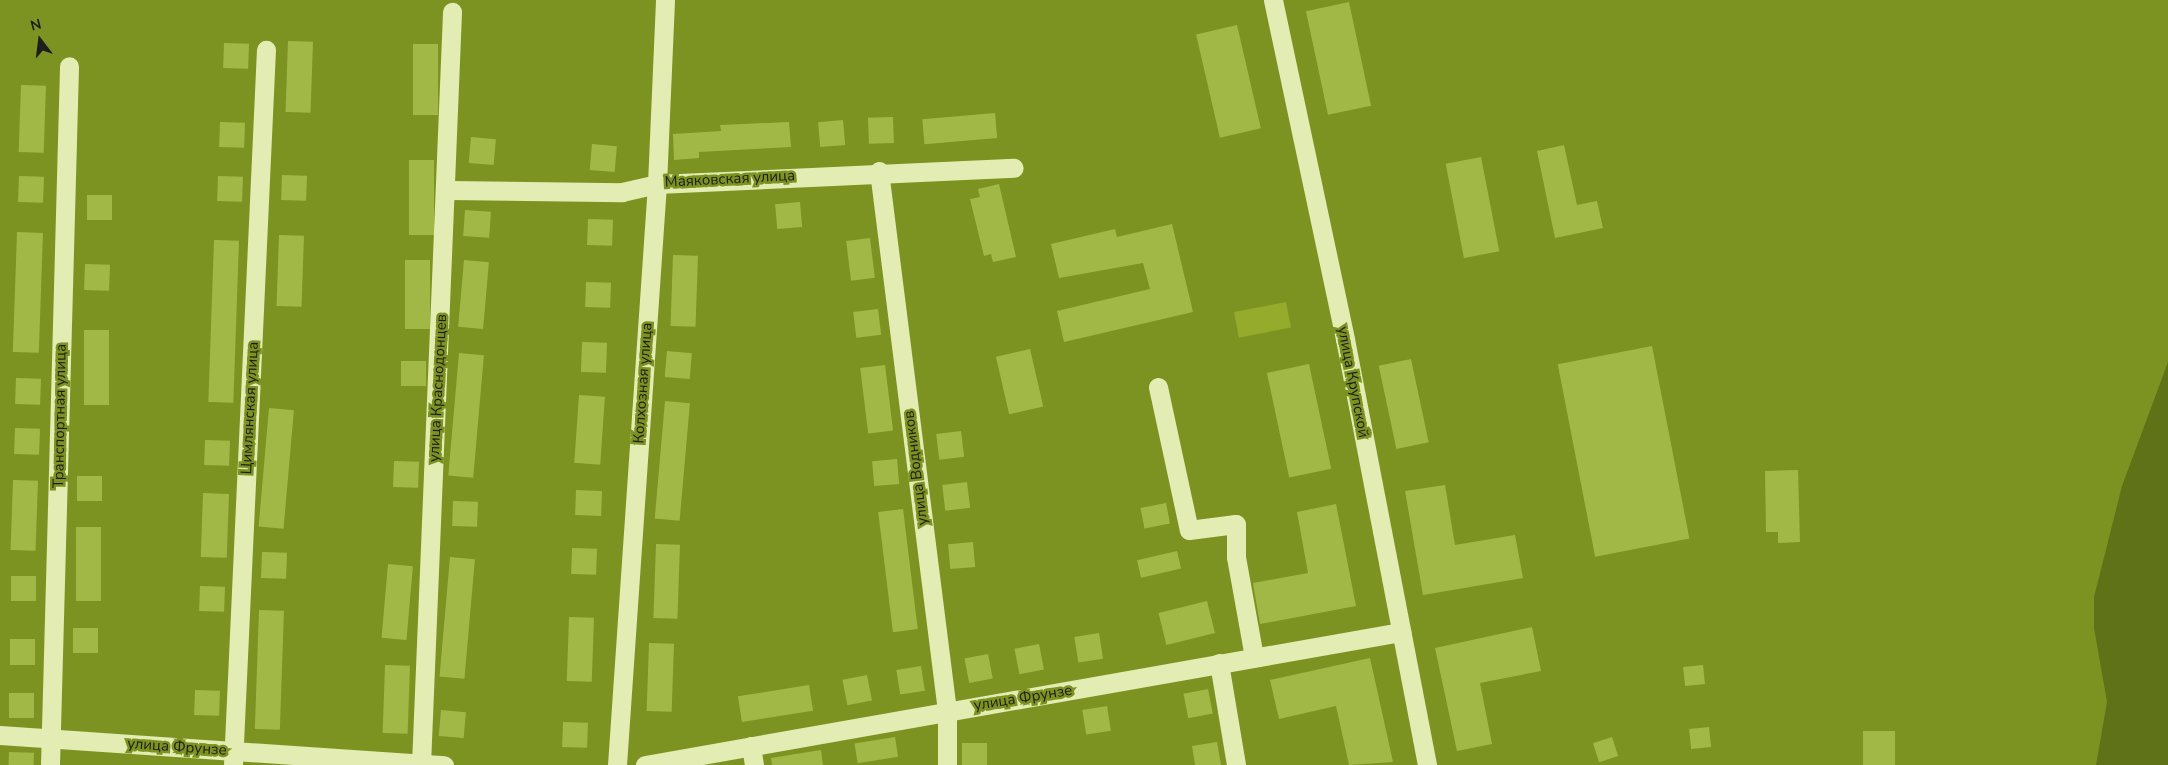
<!DOCTYPE html>
<html>
<head>
<meta charset="utf-8">
<style>
	body { margin:0 }
	#map { position:relative; width:2168px; height:765px; overflow:hidden; background:#7c9321; font-family:"Nunito Sans",sans-serif }
	div>[style] { position:absolute }
	[style*='--x'] { left:calc(var(--x)*1px); top:calc(var(--y)*1px); width:calc(var(--w)*1px); rotate:calc(var(--a)*1deg) }
	.green>* { inset:0; background:#94ab2b; transform-origin:0 0 }
	.water>* { inset:0; background:#5f7217 }
	.building>* { inset:0; background:#a2b846; transform-origin:0 0 }
	.minor>* { height:19px; margin:-9.5px; padding:0 9.5px; transform-origin:9.5px; border-radius:9.5px; background:#e3edb3 }
	span { translate:-50% -50%; white-space:nowrap; text-align:center; line-height:1.15; -webkit-text-stroke:5px #7c9321; paint-order:stroke }
	.street-label { font-size:15px; color:#1d1d1d }
	.north { position:absolute; left:15px; top:15px; width:50px; height:50px; -webkit-text-stroke:4px #7c9321; paint-order:stroke; rotate:345deg; font-size:14px; font-weight:700; line-height:20px; text-align:center; color:#1d1d1d }
	.north::after { content:''; display:block; margin:auto; width:18px; height:22px; background:#1d1d1d; clip-path:polygon(50% 0,100% 100%,50% 72%,0 100%) }
</style>
</head>
<body>
<div id="map">
	<div class="green">
		<div style="left:1286px;top:302px;width:26px;height:53px;rotate:79deg"></div>
	</div>
	<div class="water">
		<div style="clip-path:polygon(2168px 362px,2168px 765px,2096px 765px,2107px 702px,2094px 628px,2094px 597px,2122px 486px)"></div>
	</div>
	<div class="building">
		<div style="left:1349px;top:2px;width:106px;height:44px;rotate:78deg"></div>
		<div style="left:1237px;top:25px;width:106px;height:42px;rotate:77deg"></div>
		<div style="left:288px;top:41px;width:25px;height:71px;rotate:2deg"></div>
		<div style="left:224px;top:43px;width:25px;height:25px;rotate:2deg"></div>
		<div style="left:413px;top:44px;width:25px;height:71px"></div>
		<div style="left:21px;top:85px;width:25px;height:67px;rotate:2deg"></div>
		<div style="left:995px;top:113px;width:25px;height:73px;rotate:85deg"></div>
		<div style="left:893px;top:117px;width:26px;height:25px;rotate:88deg"></div>
		<div style="left:843px;top:120px;width:25px;height:25px;rotate:85deg"></div>
		<div style="left:220px;top:122px;width:25px;height:25px;rotate:2deg"></div>
		<div style="clip-path:polygon(789px 122px,791px 147px,699px 152px,699px 158px,674px 160px,673px 134px,721px 131px,720px 125px)"></div>
		<div style="left:471px;top:137px;width:25px;height:26px;rotate:5deg"></div>
		<div style="left:592px;top:144px;width:25px;height:26px;rotate:5deg"></div>
		<div style="clip-path:polygon(1564px 145px,1577px 205px,1597px 201px,1603px 228px,1555px 238px,1537px 151px)"></div>
		<div style="left:1481px;top:157px;width:96px;height:36px;rotate:79deg"></div>
		<div style="left:409px;top:160px;width:25px;height:75px"></div>
		<div style="left:282px;top:175px;width:25px;height:25px;rotate:2deg"></div>
		<div style="left:19px;top:176px;width:25px;height:26px;rotate:2deg"></div>
		<div style="left:218px;top:176px;width:25px;height:25px;rotate:2deg"></div>
		<div style="clip-path:polygon(999px 184px,1016px 257px,993px 262px,991px 254px,984px 256px,970px 199px,980px 197px,978px 189px)"></div>
		<div style="left:87px;top:195px;width:25px;height:25px"></div>
		<div style="left:800px;top:202px;width:25px;height:25px;rotate:85deg"></div>
		<div style="left:465px;top:210px;width:26px;height:26px;rotate:4deg"></div>
		<div style="left:588px;top:219px;width:25px;height:26px;rotate:2deg"></div>
		<div style="clip-path:polygon(1172px 224px,1193px 312px,1064px 342px,1057px 311px,1150px 289px,1143px 263px,1059px 278px,1051px 244px,1115px 229px,1117px 237px)"></div>
		<div style="left:17px;top:232px;width:26px;height:120px;rotate:2deg"></div>
		<div style="left:279px;top:235px;width:25px;height:71px;rotate:2deg"></div>
		<div style="left:870px;top:238px;width:40px;height:24px;rotate:83deg"></div>
		<div style="left:214px;top:240px;width:25px;height:162px;rotate:2deg"></div>
		<div style="left:673px;top:255px;width:25px;height:71px;rotate:2deg"></div>
		<div style="left:405px;top:260px;width:25px;height:69px"></div>
		<div style="left:464px;top:260px;width:25px;height:67px;rotate:5deg"></div>
		<div style="left:85px;top:264px;width:25px;height:26px;rotate:2deg"></div>
		<div style="left:586px;top:282px;width:25px;height:25px;rotate:2deg"></div>
		<div style="left:878px;top:309px;width:26px;height:25px;rotate:83deg"></div>
		<div style="left:84px;top:330px;width:25px;height:75px"></div>
		<div style="left:582px;top:342px;width:25px;height:30px;rotate:2deg"></div>
		<div style="left:1652px;top:346px;width:196px;height:96px;rotate:79deg"></div>
		<div style="left:1030px;top:349px;width:59px;height:35px;rotate:77deg"></div>
		<div style="left:667px;top:351px;width:25px;height:26px;rotate:5deg"></div>
		<div style="left:459px;top:353px;width:25px;height:123px;rotate:5deg"></div>
		<div style="left:1411px;top:359px;width:85px;height:33px;rotate:78deg"></div>
		<div style="left:401px;top:361px;width:25px;height:25px"></div>
		<div style="left:1309px;top:364px;width:107px;height:43px;rotate:78deg"></div>
		<div style="left:885px;top:365px;width:66px;height:25px;rotate:83deg"></div>
		<div style="left:16px;top:378px;width:25px;height:26px;rotate:2deg"></div>
		<div style="left:579px;top:395px;width:26px;height:68px;rotate:4deg"></div>
		<div style="left:665px;top:401px;width:25px;height:118px;rotate:5deg"></div>
		<div style="left:269px;top:408px;width:25px;height:119px;rotate:5deg"></div>
		<div style="left:15px;top:428px;width:25px;height:26px;rotate:2deg"></div>
		<div style="left:961px;top:431px;width:26px;height:25px;rotate:83deg"></div>
		<div style="left:205px;top:440px;width:25px;height:25px;rotate:2deg"></div>
		<div style="left:897px;top:459px;width:25px;height:25px;rotate:85deg"></div>
		<div style="left:394px;top:461px;width:25px;height:26px;rotate:2deg"></div>
		<div style="clip-path:polygon(1798px 470px,1800px 542px,1778px 543px,1778px 532px,1766px 532px,1765px 471px)"></div>
		<div style="left:77px;top:476px;width:25px;height:25px"></div>
		<div style="left:13px;top:480px;width:25px;height:70px;rotate:2deg"></div>
		<div style="left:967px;top:482px;width:26px;height:25px;rotate:83deg"></div>
		<div style="clip-path:polygon(1445px 485px,1455px 545px,1515px 535px,1523px 578px,1423px 595px,1405px 491px)"></div>
		<div style="left:576px;top:490px;width:26px;height:25px;rotate:2deg"></div>
		<div style="left:203px;top:493px;width:26px;height:64px;rotate:2deg"></div>
		<div style="left:453px;top:501px;width:25px;height:25px;rotate:2deg"></div>
		<div style="left:1166px;top:503px;width:21px;height:26px;rotate:79deg"></div>
		<div style="clip-path:polygon(1336px 504px,1356px 606px,1260px 624px,1253px 583px,1308px 573px,1297px 512px)"></div>
		<div style="left:903px;top:509px;width:121px;height:25px;rotate:83deg"></div>
		<div style="left:76px;top:527px;width:25px;height:74px"></div>
		<div style="left:973px;top:542px;width:25px;height:25px;rotate:85deg"></div>
		<div style="left:656px;top:544px;width:24px;height:74px;rotate:2deg"></div>
		<div style="left:572px;top:548px;width:25px;height:26px;rotate:2deg"></div>
		<div style="left:1177px;top:551px;width:18px;height:41px;rotate:77deg"></div>
		<div style="left:262px;top:552px;width:25px;height:26px;rotate:2deg"></div>
		<div style="left:450px;top:557px;width:25px;height:120px;rotate:5deg"></div>
		<div style="left:388px;top:564px;width:25px;height:74px;rotate:5deg"></div>
		<div style="left:11px;top:576px;width:25px;height:25px"></div>
		<div style="left:200px;top:586px;width:25px;height:25px;rotate:2deg"></div>
		<div style="left:1207px;top:601px;width:33px;height:50px;rotate:76deg"></div>
		<div style="left:259px;top:610px;width:25px;height:119px;rotate:2deg"></div>
		<div style="left:569px;top:617px;width:25px;height:64px;rotate:2deg"></div>
		<div style="clip-path:polygon(1532px 627px,1541px 671px,1480px 683px,1492px 744px,1457px 751px,1435px 648px)"></div>
		<div style="left:73px;top:628px;width:25px;height:25px"></div>
		<div style="left:1099px;top:633px;width:26px;height:25px;rotate:81deg"></div>
		<div style="left:10px;top:639px;width:25px;height:26px"></div>
		<div style="left:649px;top:643px;width:25px;height:68px;rotate:2deg"></div>
		<div style="left:1039px;top:644px;width:26px;height:25px;rotate:79deg"></div>
		<div style="left:988px;top:654px;width:25px;height:24px;rotate:79deg"></div>
		<div style="clip-path:polygon(1370px 658px,1393px 762px,1349px 765px,1336px 706px,1279px 719px,1270px 680px)"></div>
		<div style="left:385px;top:665px;width:25px;height:68px;rotate:2deg"></div>
		<div style="left:1703px;top:665px;width:19px;height:20px;rotate:84deg"></div>
		<div style="left:921px;top:666px;width:25px;height:25px;rotate:81deg"></div>
		<div style="left:867px;top:675px;width:26px;height:25px;rotate:79deg"></div>
		<div style="left:809px;top:685px;width:26px;height:72px;rotate:81deg"></div>
		<div style="left:1208px;top:689px;width:25px;height:25px;rotate:79deg"></div>
		<div style="left:195px;top:690px;width:25px;height:25px;rotate:2deg"></div>
		<div style="left:9px;top:693px;width:25px;height:25px"></div>
		<div style="left:1107px;top:706px;width:25px;height:25px;rotate:81deg"></div>
		<div style="left:441px;top:710px;width:25px;height:26px;rotate:5deg"></div>
		<div style="left:563px;top:722px;width:25px;height:25px;rotate:2deg"></div>
		<div style="left:1709px;top:727px;width:20px;height:20px;rotate:84deg"></div>
		<div style="left:1863px;top:731px;width:32px;height:34px"></div>
		<div style="left:895px;top:737px;width:20px;height:41px;rotate:81deg"></div>
		<div style="left:1612px;top:737px;width:20px;height:20px;rotate:72deg"></div>
		<div style="clip-path:polygon(1217px 742px,1221px 765px,1195px 765px,1192px 746px)"></div>
		<div style="left:962px;top:743px;width:25px;height:22px"></div>
		<div style="clip-path:polygon(821px 750px,823px 765px,772px 765px,771px 758px)"></div>
		<div style="left:9px;top:752px;width:25px;height:13px;rotate:2deg"></div>
	</div>
	<div class="minor">
		<div style="--x:1273;--y:0;--w:347;--a:78"></div>
		<div style="--x:1345;--y:339;--w:434;--a:79.1"></div>
		<div style="--x:879;--y:171;--w:544;--a:82.82"></div>
		<div style="--x:947;--y:711;--w:54;--a:90"></div>
		<div style="--x:448;--y:190;--w:174;--a:0.7"></div>
		<div style="--x:622;--y:192;--w:36;--a:-13"></div>
		<div style="--x:657;--y:184;--w:357;--a:-2.6"></div>
		<div style="--x:1158;--y:387;--w:146;--a:77.8"></div>
		<div style="--x:1189;--y:530;--w:47;--a:-7.3"></div>
		<div style="--x:1236;--y:524;--w:33;--a:90"></div>
		<div style="--x:1236;--y:557;--w:102;--a:79.8"></div>
		<div style="--x:1219;--y:663;--w:103;--a:80.5"></div>
		<div style="--x:0;--y:735;--w:445;--a:3.9"></div>
		<div style="--x:751;--y:746;--w:19;--a:81"></div>
		<div style="--x:50;--y:765;--w:699;--a:-88.44"></div>
		<div style="--x:233;--y:765;--w:716;--a:-87.36"></div>
		<div style="--x:421;--y:765;--w:754;--a:-87.64"></div>
		<div style="--x:617;--y:765;--w:582;--a:-86.06"></div>
		<div style="--x:657;--y:184;--w:184;--a:-87.5"></div>
		<div style="--x:645;--y:765;--w:768;--a:-9.98"></div>
	</div>
	<div class="street-label">
		<span style="left:730px;top:179px;rotate:-3deg">Маяковская улица</span>
		<span style="left:1353px;top:382px;rotate:79deg">улица Крупской</span>
		<span style="left:643px;top:383px;rotate:-86deg">Колхозная улица</span>
		<span style="left:438px;top:388px;rotate:-87deg">улица Краснодонцев</span>
		<span style="left:250px;top:408px;rotate:-87deg">Цимлянская улица</span>
		<span style="left:60px;top:416px;rotate:-89deg">Транспортная улица</span>
		<span style="left:916px;top:468px;rotate:-97deg">улица Водников</span>
		<span style="left:1023px;top:698px;rotate:-9deg">улица Фрунзе</span>
		<span style="left:177px;top:747px;rotate:4deg">улица Фрунзе</span>
	</div>
	<div class="north">N</div>
</div>
</body>
</html>
